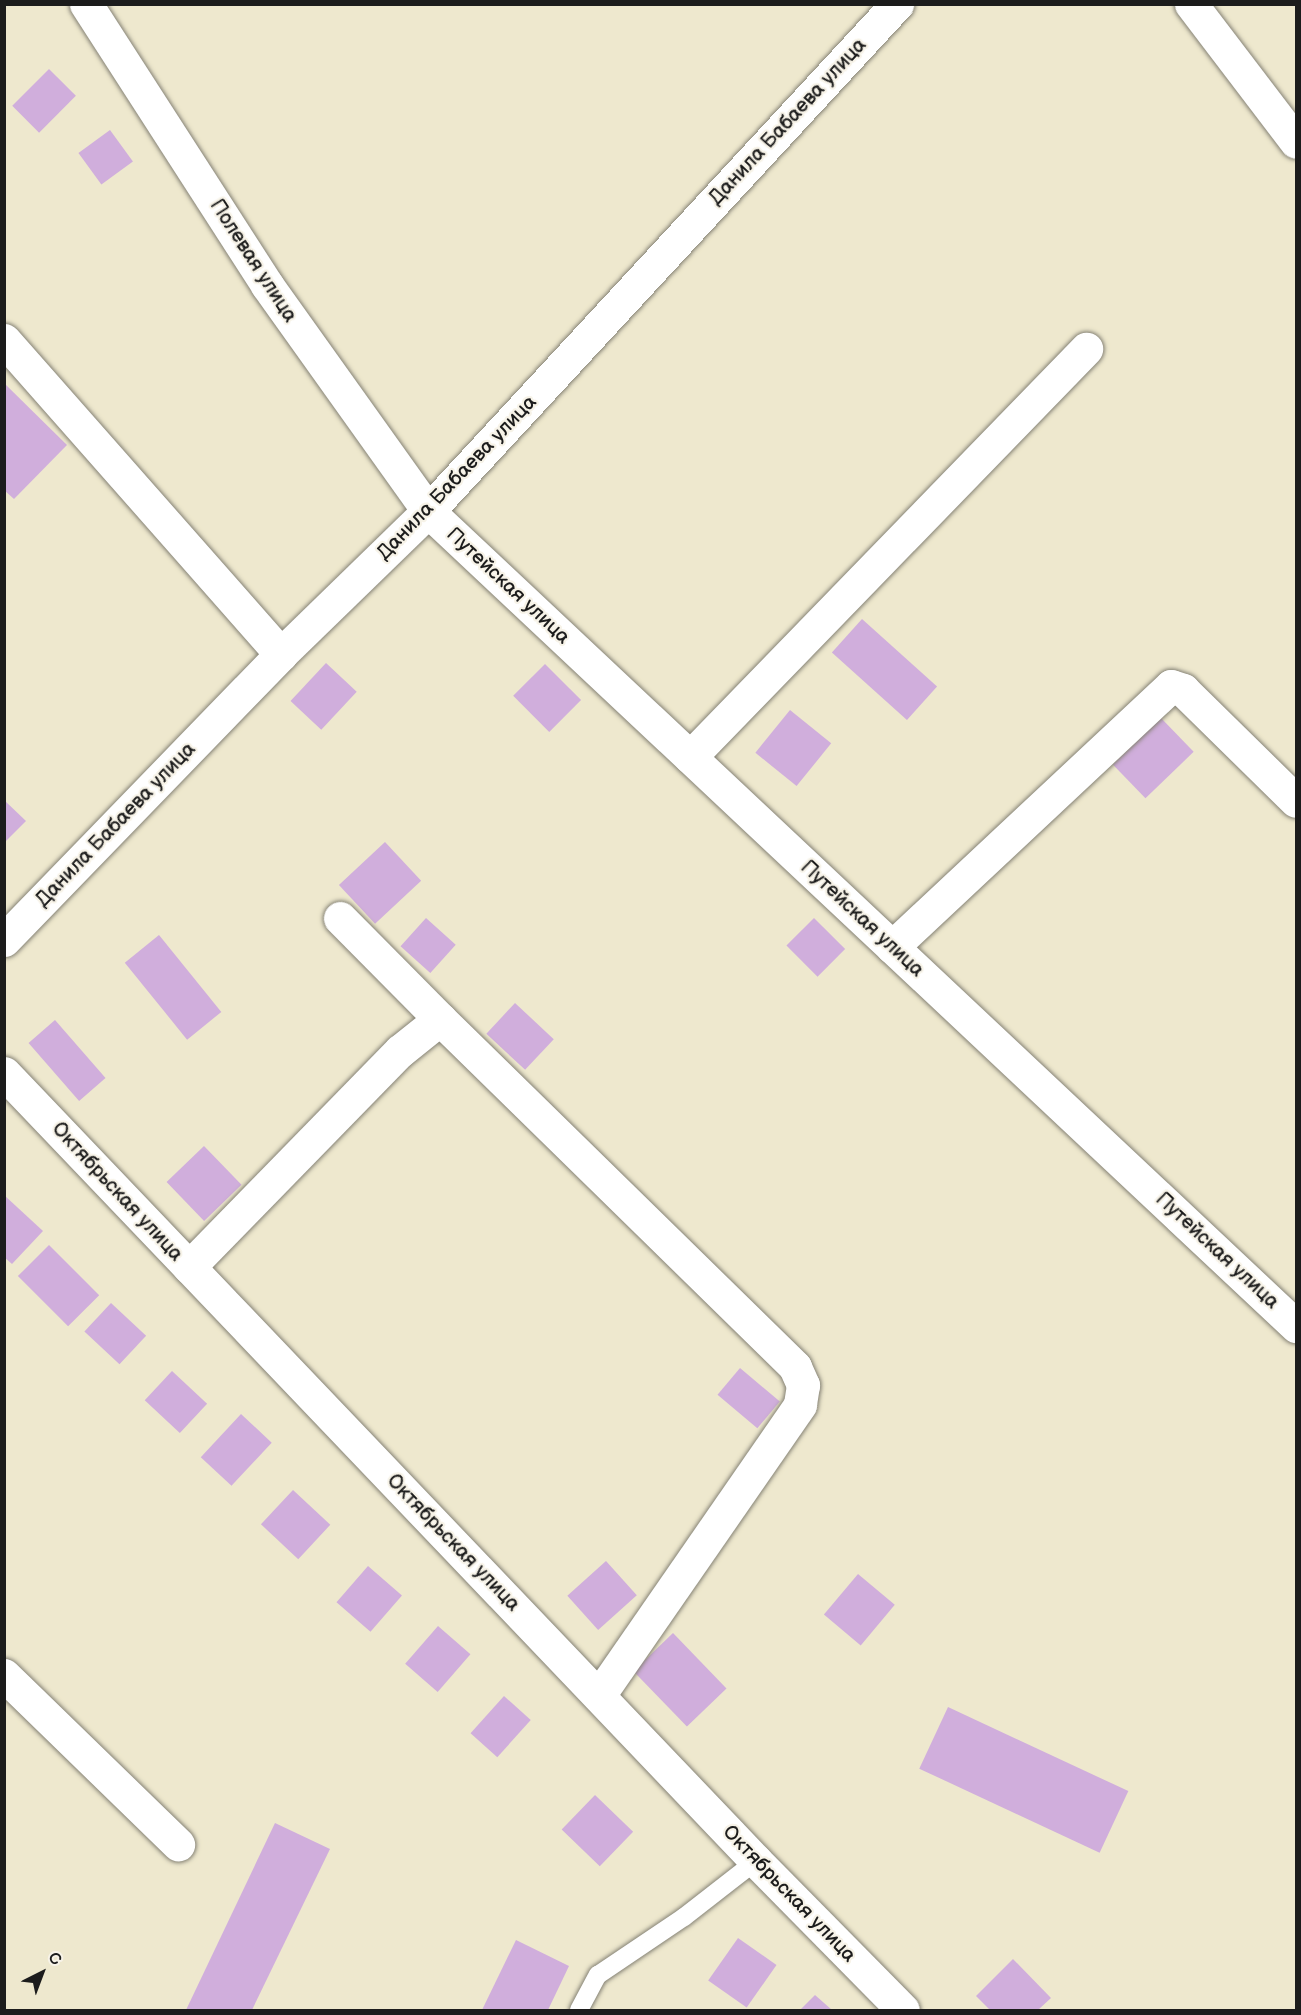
<!DOCTYPE html>
<html>
<head>
<meta charset="utf-8">
<style>
	body { margin:0 }
	#map { position:relative; width:1301px; height:2015px; overflow:hidden; background:#eee8ce; font-family:"Balsamiq Sans",sans-serif }
	div>[style] { position:absolute }
	[style*='--x'] { left:calc(var(--x)*1px); top:calc(var(--y)*1px); width:calc(var(--w)*1px); rotate:calc(var(--a)*1deg) }
	.building>* { inset:0; background:#d0aedc; transform-origin:0 0 }
	.roads { filter:drop-shadow(0 0 2px #858275) drop-shadow(0 0 2px #858275) }
	.lane>* { height:18px; margin:-9px; padding:0 9px; transform-origin:9px; border-radius:9px; background:#fff }
	.street>* { height:33px; margin:-16.5px; padding:0 16.5px; transform-origin:16.5px; border-radius:16.5px; background:#fff }
	.secondary>* { height:33px; margin:-16.5px; padding:0 16.5px; transform-origin:16.5px; border-radius:16.5px; background:#fff }
	span { translate:-50% -50%; white-space:nowrap; text-align:center; line-height:1.15; -webkit-text-stroke:4.5px #f7f3e8; paint-order:stroke }
	.street-label { font-size:20px; color:#1c1c1c }
	.frame { position:absolute; inset:0; border:6px solid #1c1c1c; pointer-events:none }
	.north { position:absolute; left:12px; top:1943px; width:60px; height:60px; -webkit-text-stroke:4px #f7f3e8; paint-order:stroke; rotate:42deg; font-size:16px; font-weight:700; line-height:24px; text-align:center; color:#1c1c1c }
	.north::after { content:''; display:block; margin:auto; width:21px; height:27px; background:#1c1c1c; clip-path:polygon(50% 0,100% 100%,50% 72%,0 100%) }
</style>
</head>
<body>
<div id="map">
	<div class="building">
		<div style="left:49px;top:69px;width:38px;height:52px;rotate:45deg"></div>
		<div style="left:110px;top:130px;width:39px;height:39px;rotate:54deg"></div>
		<div style="clip-path:polygon(4px 383px,67px 445px,14px 499px,4px 490px)"></div>
		<div style="left:862px;top:619px;width:101px;height:45px;rotate:42deg"></div>
		<div style="left:326px;top:663px;width:42px;height:52px;rotate:43deg"></div>
		<div style="left:545px;top:664px;width:51px;height:45px;rotate:45deg"></div>
		<div style="left:790px;top:710px;width:53px;height:55px;rotate:39deg"></div>
		<div style="left:1161px;top:718px;width:47px;height:67px;rotate:46deg"></div>
		<div style="clip-path:polygon(4px 800px,26px 821px,4px 843px)"></div>
		<div style="left:385px;top:842px;width:53px;height:63px;rotate:47deg"></div>
		<div style="left:426px;top:918px;width:40px;height:38px;rotate:42deg"></div>
		<div style="left:814px;top:918px;width:44px;height:39px;rotate:45deg"></div>
		<div style="left:159px;top:935px;width:99px;height:44px;rotate:51deg"></div>
		<div style="left:515px;top:1003px;width:53px;height:42px;rotate:43deg"></div>
		<div style="left:55px;top:1020px;width:77px;height:35px;rotate:49deg"></div>
		<div style="left:204px;top:1146px;width:54px;height:52px;rotate:46deg"></div>
		<div style="clip-path:polygon(4px 1195px,43px 1231px,12px 1264px,4px 1257px)"></div>
		<div style="left:49px;top:1245px;width:71px;height:44px;rotate:45deg"></div>
		<div style="left:111px;top:1303px;width:48px;height:39px;rotate:43deg"></div>
		<div style="left:740px;top:1368px;width:52px;height:35px;rotate:40deg"></div>
		<div style="left:172px;top:1371px;width:48px;height:40px;rotate:43deg"></div>
		<div style="left:241px;top:1414px;width:42px;height:59px;rotate:43deg"></div>
		<div style="left:293px;top:1490px;width:51px;height:47px;rotate:43deg"></div>
		<div style="left:606px;top:1561px;width:46px;height:52px;rotate:48deg"></div>
		<div style="left:368px;top:1566px;width:45px;height:48px;rotate:41deg"></div>
		<div style="left:858px;top:1574px;width:48px;height:53px;rotate:40deg"></div>
		<div style="left:438px;top:1626px;width:43px;height:50px;rotate:41deg"></div>
		<div style="left:673px;top:1633px;width:77px;height:55px;rotate:46deg"></div>
		<div style="left:504px;top:1696px;width:36px;height:50px;rotate:42deg"></div>
		<div style="left:948px;top:1707px;width:199px;height:68px;rotate:25deg"></div>
		<div style="left:595px;top:1795px;width:53px;height:48px;rotate:44deg"></div>
		<div style="clip-path:polygon(275px 1823px,330px 1849px,252px 2010px,186px 2010px)"></div>
		<div style="left:738px;top:1938px;width:47px;height:52px;rotate:35deg"></div>
		<div style="clip-path:polygon(516px 1940px,569px 1966px,548px 2010px,482px 2010px)"></div>
		<div style="clip-path:polygon(1013px 1959px,1051px 1998px,1038px 2010px,990px 2010px,976px 1996px)"></div>
		<div style="clip-path:polygon(815px 1995px,832px 2010px,800px 2010px)"></div>
	</div>
	<div class="roads">
		<div class="lane">
			<div style="--x:579;--y:2010;--w:40;--a:-62"></div>
			<div style="--x:598;--y:1975;--w:104;--a:-34"></div>
			<div style="--x:684;--y:1917;--w:91;--a:-37.9"></div>
		</div>
		<div class="street">
			<div style="--x:86;--y:4;--w:334;--a:57.2"></div>
			<div style="--x:267;--y:285;--w:277;--a:54.5"></div>
			<div style="--x:428;--y:511;--w:1191;--a:43.2"></div>
			<div style="--x:1191;--y:4;--w:173;--a:52.7"></div>
			<div style="--x:4;--y:340;--w:419;--a:48.6"></div>
			<div style="--x:690;--y:757;--w:569;--a:-45.86"></div>
			<div style="--x:340;--y:918;--w:142;--a:45.3"></div>
			<div style="--x:4;--y:940;--w:398;--a:-45.9"></div>
			<div style="--x:281;--y:654;--w:205;--a:-44.2"></div>
			<div style="--x:428;--y:511;--w:691;--a:-47.23"></div>
			<div style="--x:892;--y:947;--w:382;--a:-43.1"></div>
			<div style="--x:1171;--y:686;--w:13;--a:18"></div>
			<div style="--x:1183;--y:690;--w:158;--a:44.5"></div>
			<div style="--x:189;--y:1267;--w:302;--a:-45.7"></div>
			<div style="--x:400;--y:1051;--w:51;--a:-38.7"></div>
			<div style="--x:440;--y:1019;--w:497;--a:44.4"></div>
			<div style="--x:795;--y:1367;--w:20;--a:66"></div>
			<div style="--x:803;--y:1385;--w:20;--a:99"></div>
			<div style="--x:800;--y:1405;--w:353;--a:124.7"></div>
			<div style="--x:4;--y:1675;--w:243;--a:44.2"></div>
		</div>
		<div class="secondary">
			<div style="--x:4;--y:1073;--w:1089;--a:46.34"></div>
			<div style="--x:756;--y:1861;--w:209;--a:45.4"></div>
		</div>
	</div>
	<div class="street-label">
		<span style="left:788px;top:122px;rotate:-47deg">Данила Бабаева улица</span>
		<span style="left:253px;top:261px;rotate:57deg">Полевая улица</span>
		<span style="left:457px;top:478px;rotate:-46deg">Данила Бабаева улица</span>
		<span style="left:508px;top:586px;rotate:43deg">Путейская улица</span>
		<span style="left:116px;top:825px;rotate:-46deg">Данила Бабаева улица</span>
		<span style="left:862px;top:919px;rotate:43deg">Путейская улица</span>
		<span style="left:117px;top:1192px;rotate:47deg">Октябрьская улица</span>
		<span style="left:1217px;top:1251px;rotate:43deg">Путейская улица</span>
		<span style="left:453px;top:1543px;rotate:46deg">Октябрьская улица</span>
		<span style="left:789px;top:1894px;rotate:46deg">Октябрьская улица</span>
	</div>
	<div class="frame"></div>
	<div class="north">С</div>
</div>
</body>
</html>
